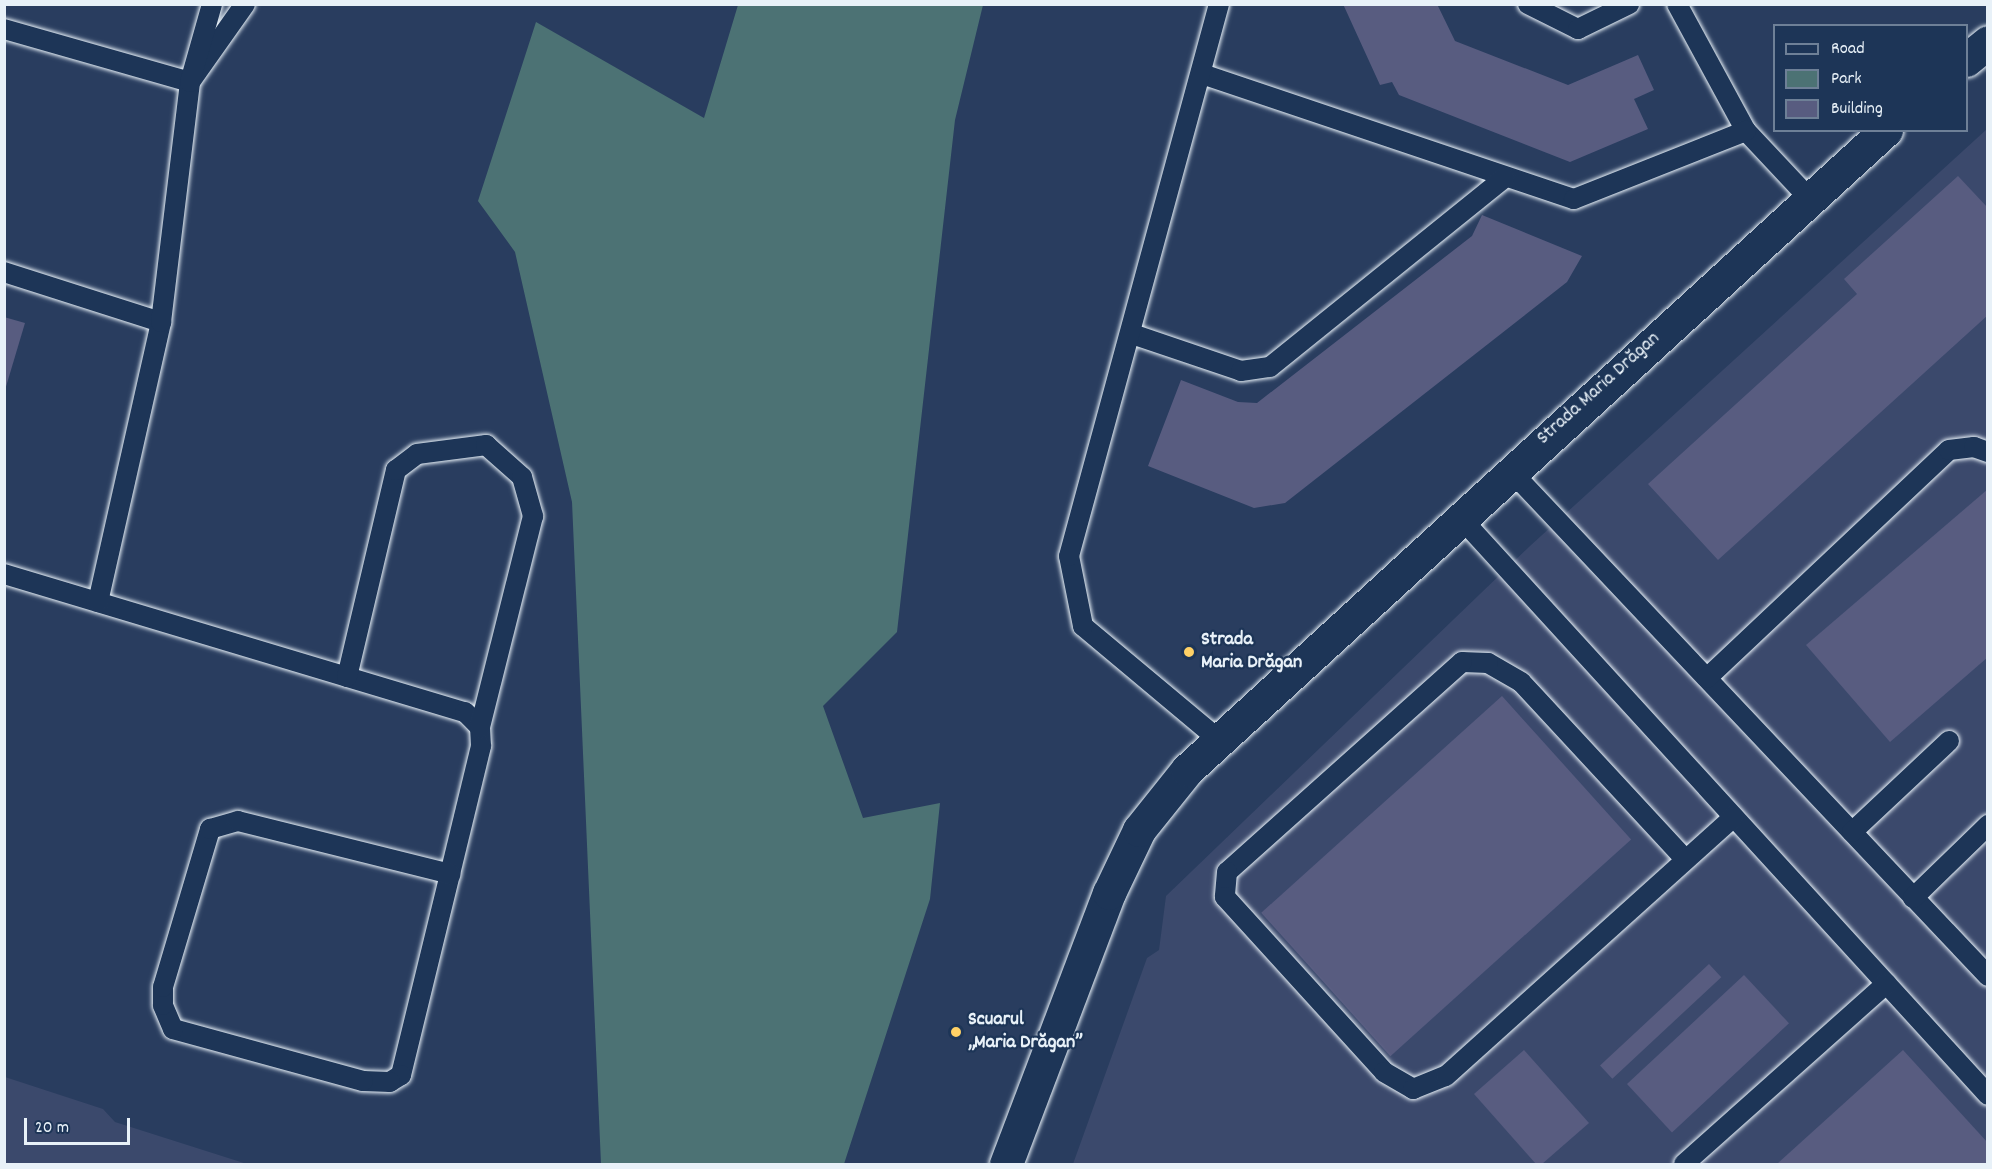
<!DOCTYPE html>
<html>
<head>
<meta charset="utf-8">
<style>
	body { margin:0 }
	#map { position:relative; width:1992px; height:1169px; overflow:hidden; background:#293d5f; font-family:Dekko,sans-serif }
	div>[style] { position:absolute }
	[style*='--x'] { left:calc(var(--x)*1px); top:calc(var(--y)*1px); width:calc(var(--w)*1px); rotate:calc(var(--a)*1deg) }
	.built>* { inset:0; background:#3b496c }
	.green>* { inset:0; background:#4c7274 }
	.building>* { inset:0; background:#585c80; transform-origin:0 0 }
	.roads { filter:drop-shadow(0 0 2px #e8f1f8) drop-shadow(0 0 2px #e8f1f8) }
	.service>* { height:20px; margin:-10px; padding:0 10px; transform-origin:10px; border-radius:10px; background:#1d3557 }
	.secondary>* { height:33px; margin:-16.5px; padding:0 16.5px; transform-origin:16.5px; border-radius:16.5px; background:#1d3557 }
	.dots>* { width:16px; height:16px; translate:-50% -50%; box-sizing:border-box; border:3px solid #1d3557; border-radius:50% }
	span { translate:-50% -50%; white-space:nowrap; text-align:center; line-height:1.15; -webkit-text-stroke:4.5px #1d3557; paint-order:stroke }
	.street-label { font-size:20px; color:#e8f1f8 }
	.poi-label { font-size:20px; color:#e8f1f8; font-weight:700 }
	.left { translate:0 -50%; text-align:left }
	.frame { position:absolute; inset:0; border:6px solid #e8f1f8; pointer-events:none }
	.legend { position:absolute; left:1773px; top:24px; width:195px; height:108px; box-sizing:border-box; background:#1d3557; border:2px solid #6e8097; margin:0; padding:8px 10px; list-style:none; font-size:18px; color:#e8f1f8 }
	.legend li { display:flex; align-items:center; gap:12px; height:30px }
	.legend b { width:30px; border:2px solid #6e8097 }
	.scale { position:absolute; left:24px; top:1118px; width:106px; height:27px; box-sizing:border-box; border:3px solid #e8f1f8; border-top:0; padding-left:8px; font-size:18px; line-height:21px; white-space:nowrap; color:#e8f1f8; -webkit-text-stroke:4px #1d3557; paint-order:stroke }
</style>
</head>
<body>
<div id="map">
	<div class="built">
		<div style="clip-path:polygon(1987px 129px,1987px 1164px,1073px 1164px,1147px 958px,1159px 950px,1166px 896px,1530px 546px)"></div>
		<div style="clip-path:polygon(5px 1077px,103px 1109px,115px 1122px,247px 1164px,5px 1164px)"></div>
	</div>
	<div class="green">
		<div style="clip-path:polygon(738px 5px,983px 5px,955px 120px,897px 632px,823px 706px,863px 818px,940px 803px,930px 899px,844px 1164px,601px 1164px,572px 502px,515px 252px,478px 201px,536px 22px,704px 118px)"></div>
	</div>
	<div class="building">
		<div style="clip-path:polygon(1343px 4px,1437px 4px,1455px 41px,1568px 85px,1638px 55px,1654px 90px,1634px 99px,1648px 129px,1570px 162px,1399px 95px,1392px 82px,1380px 85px)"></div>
		<div style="clip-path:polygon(1958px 176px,1988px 208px,1988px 315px,1718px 560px,1648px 484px,1857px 294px,1844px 279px)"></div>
		<div style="clip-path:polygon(1482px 215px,1582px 256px,1567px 282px,1285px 503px,1254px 508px,1148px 466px,1181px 380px,1238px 402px,1257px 403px,1472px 236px)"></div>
		<div style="clip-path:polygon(4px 317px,25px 323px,5px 390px,4px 390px)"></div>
		<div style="clip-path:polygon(1988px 489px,1988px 657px,1890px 742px,1806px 645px)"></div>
		<div style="left:1502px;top:696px;width:193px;height:324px;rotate:48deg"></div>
		<div style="left:1709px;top:964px;width:18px;height:149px;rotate:47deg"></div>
		<div style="left:1744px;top:975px;width:66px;height:160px;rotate:47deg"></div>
		<div style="clip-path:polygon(1524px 1050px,1589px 1123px,1542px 1164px,1536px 1164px,1474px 1094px)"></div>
		<div style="clip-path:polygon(1903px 1050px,1988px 1143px,1988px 1164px,1777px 1164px)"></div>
	</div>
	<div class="roads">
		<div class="service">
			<div style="--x:1528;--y:4;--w:56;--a:26.6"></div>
			<div style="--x:1578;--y:29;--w:57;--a:-26.1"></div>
			<div style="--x:1677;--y:4;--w:145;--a:61.5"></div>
			<div style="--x:1746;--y:131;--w:92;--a:46.8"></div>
			<div style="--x:4;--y:29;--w:193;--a:15.9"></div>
			<div style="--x:190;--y:82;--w:95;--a:-54.8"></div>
			<div style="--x:1202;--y:74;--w:392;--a:18.6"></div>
			<div style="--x:1574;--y:199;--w:185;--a:-21.6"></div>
			<div style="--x:4;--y:272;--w:165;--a:17.7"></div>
			<div style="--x:1132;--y:334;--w:115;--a:18.7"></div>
			<div style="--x:1241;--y:371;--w:29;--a:-8"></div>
			<div style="--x:1270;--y:367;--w:301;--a:-38.9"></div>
			<div style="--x:1510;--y:470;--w:696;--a:46.63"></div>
			<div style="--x:1459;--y:516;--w:784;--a:47.58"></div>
			<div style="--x:4;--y:574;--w:481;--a:16.7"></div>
			<div style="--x:465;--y:712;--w:21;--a:45"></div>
			<div style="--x:480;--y:727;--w:19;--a:87"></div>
			<div style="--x:481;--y:746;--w:132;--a:103.6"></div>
			<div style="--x:450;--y:874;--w:207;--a:103.7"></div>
			<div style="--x:401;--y:1075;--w:13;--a:148"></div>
			<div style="--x:390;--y:1082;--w:27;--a:-178"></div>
			<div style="--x:363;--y:1081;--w:197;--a:-164.7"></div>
			<div style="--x:173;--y:1029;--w:26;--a:-113"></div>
			<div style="--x:163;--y:1005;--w:18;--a:-90"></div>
			<div style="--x:163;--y:987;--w:165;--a:-73.4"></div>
			<div style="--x:210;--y:829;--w:29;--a:-16"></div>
			<div style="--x:238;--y:821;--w:219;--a:14"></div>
			<div style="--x:98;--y:602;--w:287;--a:-77.3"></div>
			<div style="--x:161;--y:322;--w:242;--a:-83.1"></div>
			<div style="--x:190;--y:82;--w:81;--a:-74.2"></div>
			<div style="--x:347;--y:677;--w:213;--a:-76.7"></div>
			<div style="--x:396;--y:470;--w:26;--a:-37"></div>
			<div style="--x:417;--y:454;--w:70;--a:-7.4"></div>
			<div style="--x:486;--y:445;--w:48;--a:41.6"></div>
			<div style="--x:522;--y:477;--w:41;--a:74.2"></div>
			<div style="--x:533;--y:516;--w:218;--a:104.1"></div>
			<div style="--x:1707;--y:678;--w:332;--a:-43.3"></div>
			<div style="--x:1949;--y:450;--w:25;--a:-7"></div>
			<div style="--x:1974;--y:447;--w:15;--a:20"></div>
			<div style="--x:1218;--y:739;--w:176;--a:-140.1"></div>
			<div style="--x:1083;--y:626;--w:71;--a:-101.3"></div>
			<div style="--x:1069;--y:556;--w:572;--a:-74.8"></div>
			<div style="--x:1852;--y:832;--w:133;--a:-43.2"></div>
			<div style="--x:1685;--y:859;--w:241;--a:-132.8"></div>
			<div style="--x:1521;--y:682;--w:38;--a:-150"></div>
			<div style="--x:1488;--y:663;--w:26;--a:-178"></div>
			<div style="--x:1462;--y:662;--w:315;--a:138.2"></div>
			<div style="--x:1227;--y:872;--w:25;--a:95"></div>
			<div style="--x:1225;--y:897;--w:236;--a:47.7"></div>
			<div style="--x:1384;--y:1072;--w:34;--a:30"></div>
			<div style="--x:1413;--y:1089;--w:35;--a:-22"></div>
			<div style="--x:1446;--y:1076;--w:387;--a:-42"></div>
			<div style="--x:1913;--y:898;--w:105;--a:-44.2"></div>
			<div style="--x:1684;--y:1164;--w:271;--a:-41.7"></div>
		</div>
		<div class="secondary">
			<div style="--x:1966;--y:60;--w:28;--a:-39"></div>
			<div style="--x:1006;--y:1164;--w:290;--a:-69.2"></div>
			<div style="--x:1109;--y:893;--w:70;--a:-64.5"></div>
			<div style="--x:1139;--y:830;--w:77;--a:-51.3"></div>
			<div style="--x:1187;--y:770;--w:948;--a:-42.48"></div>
		</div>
	</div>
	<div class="dots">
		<div style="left:1189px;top:652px;background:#ffd166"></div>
		<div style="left:956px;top:1032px;background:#ffd166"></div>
	</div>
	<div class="street-label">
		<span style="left:1599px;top:389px;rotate:-42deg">Strada Maria Drăgan</span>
	</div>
	<div class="poi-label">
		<span class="left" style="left:1201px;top:652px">Strada<br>Maria Drăgan</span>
		<span class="left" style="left:968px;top:1032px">Scuarul<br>„Maria Drăgan”</span>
	</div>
	<div class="frame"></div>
	<ul class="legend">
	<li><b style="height:8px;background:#1d3557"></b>Road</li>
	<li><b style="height:16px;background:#4c7274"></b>Park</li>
	<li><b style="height:16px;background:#585c80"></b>Building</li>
	</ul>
	<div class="scale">20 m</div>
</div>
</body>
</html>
